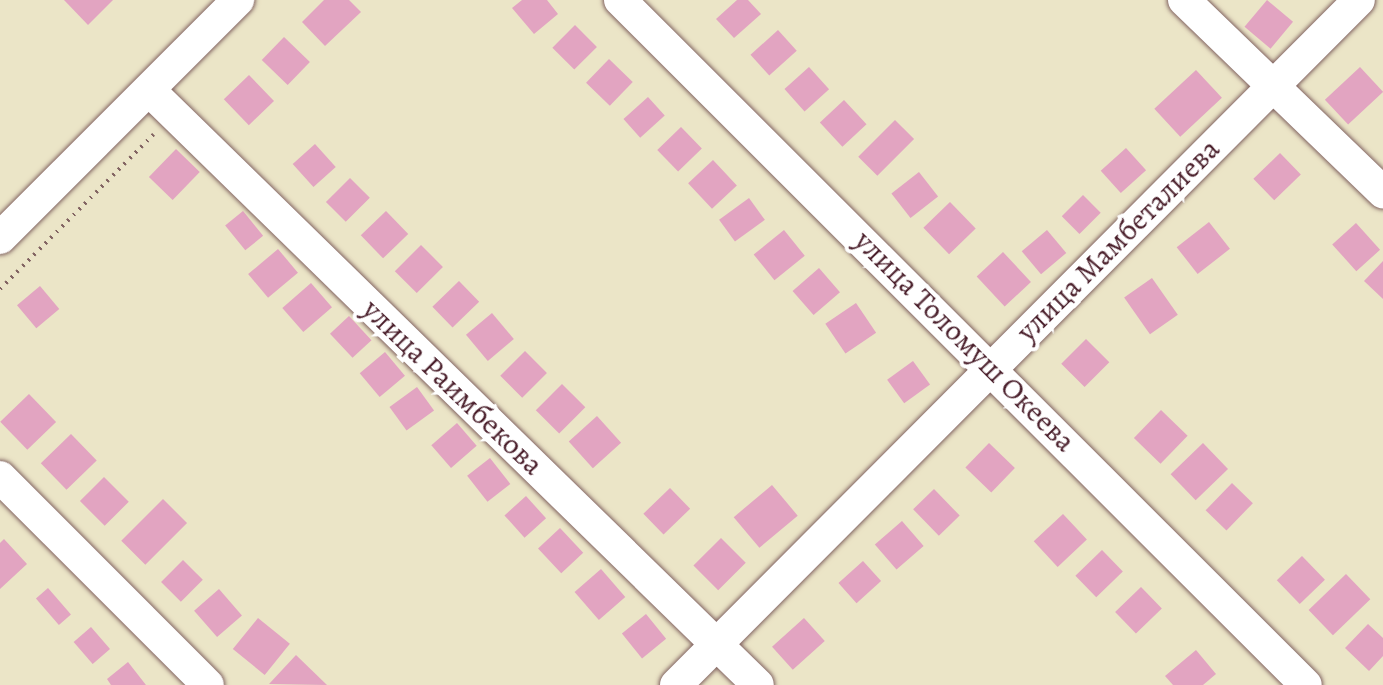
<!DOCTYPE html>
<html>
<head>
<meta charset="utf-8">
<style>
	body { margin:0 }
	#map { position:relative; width:1383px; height:685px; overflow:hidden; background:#ebe5c7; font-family:Alegreya,serif }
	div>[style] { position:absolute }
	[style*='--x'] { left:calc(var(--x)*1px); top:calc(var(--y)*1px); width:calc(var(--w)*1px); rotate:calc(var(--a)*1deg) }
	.building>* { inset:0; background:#e2a4c1; transform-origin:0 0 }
	.path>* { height:4px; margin-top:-2px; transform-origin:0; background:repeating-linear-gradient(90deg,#826462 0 2px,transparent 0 8px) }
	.roads { filter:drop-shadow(0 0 2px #826462) drop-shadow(0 0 2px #826462) }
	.minor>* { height:32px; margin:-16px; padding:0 16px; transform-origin:16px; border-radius:16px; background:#fff }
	span { translate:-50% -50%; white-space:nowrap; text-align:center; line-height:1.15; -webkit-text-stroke:8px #fff; paint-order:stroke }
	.street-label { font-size:30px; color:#4a1f2b }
</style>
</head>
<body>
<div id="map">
	<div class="building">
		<div style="clip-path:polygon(64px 0,113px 0,88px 25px)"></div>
		<div style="clip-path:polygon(324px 0,349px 0,361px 12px,325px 46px,302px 22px)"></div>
		<div style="clip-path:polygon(522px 0,547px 0,558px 14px,534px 34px,512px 8px)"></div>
		<div style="clip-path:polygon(737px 0,748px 0,761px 14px,734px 38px,716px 19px)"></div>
		<div style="left:1267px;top:0;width:34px;height:35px;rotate:40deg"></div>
		<div style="left:575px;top:25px;width:31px;height:32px;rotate:45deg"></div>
		<div style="left:778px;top:30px;width:28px;height:37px;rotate:48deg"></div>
		<div style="left:284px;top:37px;width:36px;height:32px;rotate:44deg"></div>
		<div style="left:609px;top:59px;width:33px;height:33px;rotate:44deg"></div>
		<div style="left:809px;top:67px;width:30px;height:33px;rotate:48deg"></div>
		<div style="left:1360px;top:67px;width:34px;height:48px;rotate:47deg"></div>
		<div style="left:1196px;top:70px;width:38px;height:57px;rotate:47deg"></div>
		<div style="left:249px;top:75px;width:36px;height:35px;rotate:46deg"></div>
		<div style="left:648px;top:97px;width:25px;height:33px;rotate:48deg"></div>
		<div style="left:844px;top:100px;width:33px;height:33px;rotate:47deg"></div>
		<div style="left:895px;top:120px;width:27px;height:52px;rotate:45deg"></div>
		<div style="left:681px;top:127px;width:30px;height:33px;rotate:46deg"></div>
		<div style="left:315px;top:144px;width:31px;height:30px;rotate:48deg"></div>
		<div style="left:1126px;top:148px;width:30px;height:34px;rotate:48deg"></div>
		<div style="left:176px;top:149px;width:33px;height:39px;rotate:44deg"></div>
		<div style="left:1280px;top:153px;width:30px;height:37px;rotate:46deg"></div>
		<div style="left:713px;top:160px;width:35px;height:34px;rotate:47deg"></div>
		<div style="left:919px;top:172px;width:31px;height:35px;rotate:52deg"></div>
		<div style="left:350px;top:178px;width:28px;height:34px;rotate:45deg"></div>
		<div style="left:1083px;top:195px;width:25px;height:30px;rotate:45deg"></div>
		<div style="left:749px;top:198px;width:27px;height:37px;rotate:54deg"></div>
		<div style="left:950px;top:202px;width:37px;height:37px;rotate:46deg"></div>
		<div style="left:243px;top:211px;width:32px;height:23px;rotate:51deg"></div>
		<div style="left:386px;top:211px;width:32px;height:35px;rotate:46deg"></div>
		<div style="left:1209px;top:222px;width:34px;height:41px;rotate:52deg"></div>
		<div style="left:1356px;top:223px;width:36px;height:32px;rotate:48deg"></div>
		<div style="left:784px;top:230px;width:33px;height:39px;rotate:51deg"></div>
		<div style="left:1047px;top:230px;width:30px;height:33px;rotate:50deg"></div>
		<div style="left:421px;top:245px;width:31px;height:37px;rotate:45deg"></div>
		<div style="left:278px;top:249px;width:31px;height:39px;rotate:50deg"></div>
		<div style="left:1003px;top:252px;width:41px;height:36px;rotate:47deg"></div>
		<div style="clip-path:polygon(1383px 261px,1383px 299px,1364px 281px)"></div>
		<div style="left:819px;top:268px;width:32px;height:35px;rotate:49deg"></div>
		<div style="left:1152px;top:278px;width:45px;height:34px;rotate:55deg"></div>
		<div style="left:459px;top:281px;width:29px;height:37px;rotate:46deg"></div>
		<div style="left:311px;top:283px;width:32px;height:38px;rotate:49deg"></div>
		<div style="left:40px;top:286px;width:30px;height:30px;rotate:50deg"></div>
		<div style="left:856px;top:303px;width:36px;height:37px;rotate:56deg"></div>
		<div style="left:492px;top:313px;width:34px;height:34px;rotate:50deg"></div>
		<div style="left:349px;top:316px;width:33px;height:26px;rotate:47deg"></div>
		<div style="left:1086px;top:339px;width:33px;height:35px;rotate:45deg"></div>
		<div style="left:525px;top:351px;width:31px;height:35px;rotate:45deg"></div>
		<div style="left:385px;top:352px;width:31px;height:33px;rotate:50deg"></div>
		<div style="left:913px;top:361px;width:29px;height:32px;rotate:54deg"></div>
		<div style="left:562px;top:384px;width:33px;height:37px;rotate:45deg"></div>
		<div style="left:417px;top:387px;width:29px;height:34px;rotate:54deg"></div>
		<div style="left:29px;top:394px;width:39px;height:40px;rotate:46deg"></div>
		<div style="left:1161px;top:410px;width:37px;height:39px;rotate:44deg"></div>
		<div style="left:597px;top:416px;width:36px;height:38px;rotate:48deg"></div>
		<div style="left:457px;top:423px;width:30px;height:34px;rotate:49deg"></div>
		<div style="left:71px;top:434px;width:37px;height:42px;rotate:46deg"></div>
		<div style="left:989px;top:443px;width:36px;height:34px;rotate:44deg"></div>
		<div style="left:1203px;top:443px;width:36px;height:45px;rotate:46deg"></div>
		<div style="left:490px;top:458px;width:33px;height:29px;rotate:52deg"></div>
		<div style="left:104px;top:477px;width:35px;height:34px;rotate:45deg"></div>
		<div style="left:1232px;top:483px;width:29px;height:38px;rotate:44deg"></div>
		<div style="left:772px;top:485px;width:40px;height:50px;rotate:50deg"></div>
		<div style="left:670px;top:488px;width:29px;height:37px;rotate:46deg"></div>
		<div style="left:934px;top:489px;width:37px;height:29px;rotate:46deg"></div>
		<div style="left:526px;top:496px;width:30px;height:29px;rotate:48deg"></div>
		<div style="left:163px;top:499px;width:34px;height:59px;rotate:45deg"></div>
		<div style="left:1063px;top:514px;width:35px;height:40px;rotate:47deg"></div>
		<div style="left:902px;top:521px;width:33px;height:36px;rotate:49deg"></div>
		<div style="left:560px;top:528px;width:34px;height:30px;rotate:47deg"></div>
		<div style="left:721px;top:538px;width:35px;height:39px;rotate:45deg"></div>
		<div style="clip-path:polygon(4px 539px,27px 564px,0 589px,0 543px)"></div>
		<div style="left:1102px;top:550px;width:30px;height:37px;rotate:46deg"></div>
		<div style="left:1302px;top:556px;width:33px;height:35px;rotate:46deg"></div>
		<div style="left:183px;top:560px;width:28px;height:31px;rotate:45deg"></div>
		<div style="left:863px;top:561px;width:27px;height:33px;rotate:48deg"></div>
		<div style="left:601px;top:569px;width:37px;height:35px;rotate:49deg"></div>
		<div style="left:1346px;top:574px;width:35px;height:52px;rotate:46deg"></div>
		<div style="left:1141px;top:587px;width:30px;height:36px;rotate:46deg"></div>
		<div style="left:48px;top:588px;width:35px;height:16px;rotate:49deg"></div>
		<div style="left:219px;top:589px;width:35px;height:33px;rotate:49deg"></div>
		<div style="left:646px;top:614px;width:32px;height:31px;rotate:51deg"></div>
		<div style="left:258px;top:618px;width:41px;height:40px;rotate:39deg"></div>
		<div style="left:804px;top:618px;width:31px;height:43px;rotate:48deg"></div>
		<div style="clip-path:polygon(1368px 624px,1383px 638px,1383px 656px,1369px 671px,1345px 648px)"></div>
		<div style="left:91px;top:627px;width:29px;height:23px;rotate:49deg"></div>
		<div style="clip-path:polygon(1196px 650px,1216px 674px,1203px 685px,1173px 685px,1165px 676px)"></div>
		<div style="clip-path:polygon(296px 655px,327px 685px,269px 684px)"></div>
		<div style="clip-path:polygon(128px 662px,146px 685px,111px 685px,107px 679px)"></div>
	</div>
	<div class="path">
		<div style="--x:0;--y:289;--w:218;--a:-45.2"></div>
	</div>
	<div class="roads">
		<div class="minor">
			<div style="--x:620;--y:0;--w:969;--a:44.96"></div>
			<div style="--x:1184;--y:0;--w:277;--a:44"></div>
			<div style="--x:149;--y:90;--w:851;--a:44.33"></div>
			<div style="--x:0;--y:238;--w:337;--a:-45"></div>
			<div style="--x:0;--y:477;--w:294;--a:45"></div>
			<div style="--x:676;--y:685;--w:967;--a:-45.08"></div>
		</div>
	</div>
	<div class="street-label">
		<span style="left:1118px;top:240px;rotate:-45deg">улица Мамбеталиева</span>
		<span style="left:965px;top:341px;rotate:45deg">улица Толомуш Океева</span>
		<span style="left:453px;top:387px;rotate:44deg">улица Раимбекова</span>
	</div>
</div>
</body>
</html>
